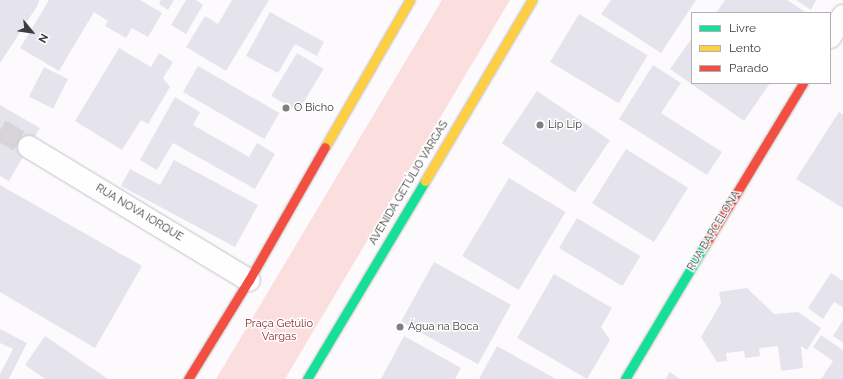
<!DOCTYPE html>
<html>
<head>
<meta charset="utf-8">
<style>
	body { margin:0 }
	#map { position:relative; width:843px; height:379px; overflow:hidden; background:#fcfafd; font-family:Raleway,sans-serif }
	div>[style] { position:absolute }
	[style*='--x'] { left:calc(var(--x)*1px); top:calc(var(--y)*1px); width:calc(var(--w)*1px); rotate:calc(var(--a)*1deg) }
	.green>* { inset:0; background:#fbdfde }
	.building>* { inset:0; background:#e5e4ec; transform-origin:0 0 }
	.street-tunnel>* { height:22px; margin-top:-11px; transform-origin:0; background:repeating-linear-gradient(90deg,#d6d4d7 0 22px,transparent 0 33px) }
	.roads { filter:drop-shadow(0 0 1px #c2c0c2) drop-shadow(0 0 1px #c2c0c2) }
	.street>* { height:22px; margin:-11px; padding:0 11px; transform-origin:11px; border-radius:11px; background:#fffeff }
	.fast>* { height:9px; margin:-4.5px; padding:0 4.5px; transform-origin:4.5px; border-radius:4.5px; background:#16e098 }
	.slow>* { height:9px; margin:-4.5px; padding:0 4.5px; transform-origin:4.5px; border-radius:4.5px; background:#ffcf43 }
	.jam>* { height:9px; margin:-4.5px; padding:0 4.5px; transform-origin:4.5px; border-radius:4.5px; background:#f24e42 }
	.dots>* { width:11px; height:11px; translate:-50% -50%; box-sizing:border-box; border:2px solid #fff; border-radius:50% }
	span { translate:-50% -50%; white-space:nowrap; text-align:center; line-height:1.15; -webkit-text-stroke:3px #fff; paint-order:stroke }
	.poi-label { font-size:11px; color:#3d3c3e }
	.left { translate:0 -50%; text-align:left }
	.street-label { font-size:11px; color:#3d3c3e }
	.park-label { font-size:11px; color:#8b2a2d }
	.legend { position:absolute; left:691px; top:12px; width:140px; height:72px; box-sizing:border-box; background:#fff; border:1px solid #b1b1b2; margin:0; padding:5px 7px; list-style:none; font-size:12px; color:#3d3c3e }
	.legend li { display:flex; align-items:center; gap:8px; height:20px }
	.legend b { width:20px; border:1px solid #b1b1b2 }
	.north { position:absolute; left:12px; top:12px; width:40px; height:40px; -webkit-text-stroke:3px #fff; paint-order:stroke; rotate:119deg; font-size:11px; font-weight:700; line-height:16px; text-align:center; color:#3d3c3e }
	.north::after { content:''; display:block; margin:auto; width:14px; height:18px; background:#3d3c3e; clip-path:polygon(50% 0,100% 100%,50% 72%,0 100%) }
</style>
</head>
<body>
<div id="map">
	<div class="green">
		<div style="clip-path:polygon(442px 0,510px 0,285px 379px,216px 379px)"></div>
	</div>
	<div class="building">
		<div style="clip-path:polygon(0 0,39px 0,38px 5px,0 63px)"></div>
		<div style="clip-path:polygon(49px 0,140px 0,162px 13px,148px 37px,132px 28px,126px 38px,105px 26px,108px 21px,94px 12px,59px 71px,20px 48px)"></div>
		<div style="clip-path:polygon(161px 0,174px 0,168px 10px,159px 4px)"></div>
		<div style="clip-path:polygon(186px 0,196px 0,203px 5px,186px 34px,171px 25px)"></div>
		<div style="clip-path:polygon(232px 0,269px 0,226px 71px,186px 47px,205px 16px,218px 24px)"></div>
		<div style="clip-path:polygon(611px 0,696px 0,661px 53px,601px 14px)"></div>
		<div style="clip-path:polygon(725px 0,787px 0,807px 13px,716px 13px)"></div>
		<div style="clip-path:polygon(796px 0,816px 0,811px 10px)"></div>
		<div style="clip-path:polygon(270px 12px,324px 42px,317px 56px,295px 44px,278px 73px,246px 56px)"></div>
		<div style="left:579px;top:14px;width:80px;height:56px;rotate:31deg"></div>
		<div style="clip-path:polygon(692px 38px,692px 83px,770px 83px,744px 121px,670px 69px)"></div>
		<div style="clip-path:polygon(119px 48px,151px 67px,159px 53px,173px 62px,163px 78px,170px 87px,148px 124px,141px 120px,122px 150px,75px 121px)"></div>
		<div style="left:297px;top:53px;width:31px;height:50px;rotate:31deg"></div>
		<div style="clip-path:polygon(653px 65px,681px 83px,661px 113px,722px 152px,707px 175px,619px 119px)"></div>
		<div style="left:198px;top:66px;width:94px;height:30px;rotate:30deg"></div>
		<div style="left:44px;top:67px;width:27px;height:33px;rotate:27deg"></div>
		<div style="left:537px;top:91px;width:88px;height:63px;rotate:34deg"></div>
		<div style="clip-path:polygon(175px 97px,200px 112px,193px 125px,249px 157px,257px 143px,275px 154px,255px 189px,173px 143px,157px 170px,140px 160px)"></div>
		<div style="clip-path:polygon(0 105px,40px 128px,9px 181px,0 176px)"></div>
		<div style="clip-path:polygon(839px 112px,843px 115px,843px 208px,796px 179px)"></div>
		<div style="left:626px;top:149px;width:73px;height:64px;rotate:32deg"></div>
		<div style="clip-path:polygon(174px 160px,258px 205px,235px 247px,121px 186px,130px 169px,160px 185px)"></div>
		<div style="left:509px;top:178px;width:66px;height:91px;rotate:31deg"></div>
		<div style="clip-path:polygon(0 185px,142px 266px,95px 348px,0 292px)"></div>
		<div style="left:577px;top:218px;width:74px;height:35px;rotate:31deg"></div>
		<div style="left:434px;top:262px;width:88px;height:68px;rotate:29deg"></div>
		<div style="clip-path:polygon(831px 273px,843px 281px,843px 307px,834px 302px,823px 319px,808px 308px)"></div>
		<div style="clip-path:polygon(554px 274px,612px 308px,601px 327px,610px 340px,587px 379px,517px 338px)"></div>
		<div style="clip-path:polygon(747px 288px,774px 314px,798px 312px,821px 328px,807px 350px,801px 346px,803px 368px,781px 371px,778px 346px,759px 348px,760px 356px,745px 358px,744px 351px,726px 353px,727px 361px,717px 362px,701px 337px,721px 303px,719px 292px)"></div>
		<div style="clip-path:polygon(843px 320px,843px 343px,833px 336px)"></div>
		<div style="clip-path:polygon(0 329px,27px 343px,9px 379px,0 379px,0 374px,13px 349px,0 343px)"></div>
		<div style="clip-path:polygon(821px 335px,843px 350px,843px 379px,821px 379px,833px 361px,813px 347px)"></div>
		<div style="clip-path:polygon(45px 336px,108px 379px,45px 379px,25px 365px)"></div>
		<div style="clip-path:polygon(404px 336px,461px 368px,455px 379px,381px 379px)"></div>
		<div style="clip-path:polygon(497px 346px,556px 379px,479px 379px)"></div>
		<div style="clip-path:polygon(670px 372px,680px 379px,665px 379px)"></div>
	</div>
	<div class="street-tunnel">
		<div style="--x:0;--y:130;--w:34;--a:30"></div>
	</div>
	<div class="roads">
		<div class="street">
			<div style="--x:830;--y:37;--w:25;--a:-58"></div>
			<div style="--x:29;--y:147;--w:257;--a:31.2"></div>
		</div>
		<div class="fast">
			<div style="--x:307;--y:379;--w:230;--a:-59.2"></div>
			<div style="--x:625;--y:379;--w:156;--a:-59.2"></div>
		</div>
		<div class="slow">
			<div style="--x:325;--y:147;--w:170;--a:-60"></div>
			<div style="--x:425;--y:181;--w:210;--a:-59.4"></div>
		</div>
		<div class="jam">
			<div style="--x:705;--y:245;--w:189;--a:-58.8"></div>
			<div style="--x:188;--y:379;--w:116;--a:-58.4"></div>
			<div style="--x:249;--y:280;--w:153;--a:-60.3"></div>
		</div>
	</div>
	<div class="dots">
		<div style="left:286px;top:108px;background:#807e81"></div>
		<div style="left:540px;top:125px;background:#807e81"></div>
		<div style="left:400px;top:327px;background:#807e81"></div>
	</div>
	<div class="poi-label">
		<span class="left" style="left:294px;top:108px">O Bicho</span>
		<span class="left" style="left:548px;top:125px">Lip Lip</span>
		<span class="left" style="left:408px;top:327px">Água na Boca</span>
	</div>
	<div class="street-label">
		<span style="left:409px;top:183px;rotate:-59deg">AVENIDA GETÚLIO VARGAS</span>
		<span style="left:139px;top:213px;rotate:31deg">RUA NOVA IORQUE</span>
		<span style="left:714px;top:231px;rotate:-59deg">RUA BARCELONA</span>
	</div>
	<div class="park-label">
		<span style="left:279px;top:331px">Praça Getúlio<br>Vargas</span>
	</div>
	<ul class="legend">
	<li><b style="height:5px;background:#16e098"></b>Livre</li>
	<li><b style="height:5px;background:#ffcf43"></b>Lento</li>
	<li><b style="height:5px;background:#f24e42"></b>Parado</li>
	</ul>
	<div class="north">N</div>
</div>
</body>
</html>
